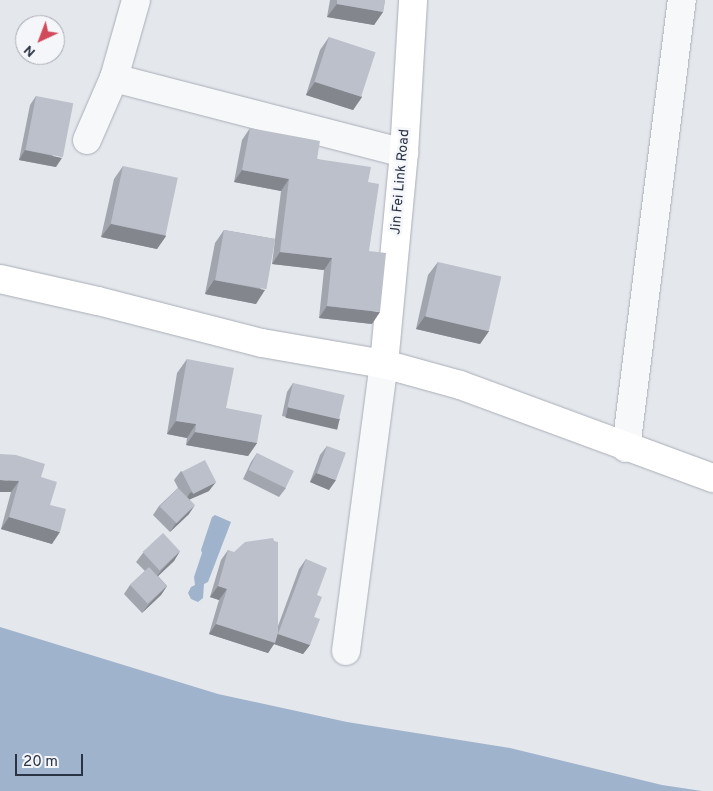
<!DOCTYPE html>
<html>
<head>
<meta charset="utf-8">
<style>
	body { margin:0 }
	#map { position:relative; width:713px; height:791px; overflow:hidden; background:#e4e7ec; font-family:Overpass,sans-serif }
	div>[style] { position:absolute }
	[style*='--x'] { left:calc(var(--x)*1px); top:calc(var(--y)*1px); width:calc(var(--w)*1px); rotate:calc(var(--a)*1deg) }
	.water>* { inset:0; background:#9fb4cc }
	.roads { filter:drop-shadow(0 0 1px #a9aeb7) drop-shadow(0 0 1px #a9aeb7) }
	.minor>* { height:28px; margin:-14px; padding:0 14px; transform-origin:14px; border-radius:14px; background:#f7f8fa }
	.major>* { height:28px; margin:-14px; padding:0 14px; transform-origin:14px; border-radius:14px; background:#fff }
	.wall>* { inset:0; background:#a1a5ae }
	.shaded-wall>* { inset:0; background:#83868d; transform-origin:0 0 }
	.building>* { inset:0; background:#bbc0ca; transform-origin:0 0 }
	span { translate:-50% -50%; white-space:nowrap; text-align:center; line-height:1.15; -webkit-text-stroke:5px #f4f6f9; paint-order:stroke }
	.street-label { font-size:14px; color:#2b3445 }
	.north { position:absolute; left:15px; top:15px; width:50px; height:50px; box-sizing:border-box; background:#f4f6f9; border:1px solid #a4a8b1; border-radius:50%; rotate:223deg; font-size:14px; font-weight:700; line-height:20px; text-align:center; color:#2b3445 }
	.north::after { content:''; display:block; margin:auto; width:18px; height:22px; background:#d1495b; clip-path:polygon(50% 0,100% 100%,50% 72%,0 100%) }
	.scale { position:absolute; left:15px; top:754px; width:68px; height:22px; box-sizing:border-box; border:2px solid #2b3445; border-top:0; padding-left:6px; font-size:15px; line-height:18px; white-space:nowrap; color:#2b3445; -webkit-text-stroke:4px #f4f6f9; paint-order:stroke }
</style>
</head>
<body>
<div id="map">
	<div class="water">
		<div style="clip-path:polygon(215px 515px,231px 522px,208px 582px,204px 584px,203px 598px,198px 602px,191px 599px,188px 593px,191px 587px,195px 585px,194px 577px,202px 553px,201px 550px,212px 517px)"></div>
		<div style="clip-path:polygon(0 627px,218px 694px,347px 722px,510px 748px,662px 785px,702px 791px,0 791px)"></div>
	</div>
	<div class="roads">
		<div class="minor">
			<div style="--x:114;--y:78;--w:300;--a:14.5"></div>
			<div style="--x:87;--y:140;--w:68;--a:-66.5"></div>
			<div style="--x:114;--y:78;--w:81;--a:-74.2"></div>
			<div style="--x:626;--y:448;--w:451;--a:-82.9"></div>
			<div style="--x:346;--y:651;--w:290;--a:-82.5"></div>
		</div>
		<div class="major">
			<div style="--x:0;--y:279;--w:100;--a:12.7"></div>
			<div style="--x:98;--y:301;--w:169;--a:14.4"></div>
			<div style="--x:262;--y:343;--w:124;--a:9.8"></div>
			<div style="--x:384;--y:364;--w:79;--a:15.4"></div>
			<div style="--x:460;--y:385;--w:270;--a:20.2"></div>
			<div style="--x:384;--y:364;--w:212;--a:-84.6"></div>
			<div style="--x:404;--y:153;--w:153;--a:-86.6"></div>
		</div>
	</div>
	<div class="wall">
		<div style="clip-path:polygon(330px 0,385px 0,383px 12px,374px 25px,327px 17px)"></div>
		<div style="clip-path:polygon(329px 37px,362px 97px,353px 110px,306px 95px,320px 50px)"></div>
		<div style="clip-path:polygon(36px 96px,56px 167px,19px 160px,30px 105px)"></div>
		<div style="clip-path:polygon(250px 128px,368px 182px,369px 251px,372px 324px,319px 318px,324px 270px,272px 264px,275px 240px,256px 304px,205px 294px,215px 243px,224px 230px,275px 239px,281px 191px,234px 182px,242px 140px)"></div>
		<div style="clip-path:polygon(123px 166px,166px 236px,157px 249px,101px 237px,114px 179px)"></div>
		<div style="clip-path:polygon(438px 262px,489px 331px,480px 344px,416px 329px,428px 275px)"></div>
		<div style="clip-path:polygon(187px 359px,226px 408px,257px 443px,248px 456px,186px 445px,187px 438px,167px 434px,177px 373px)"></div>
		<div style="clip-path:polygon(293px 383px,340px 419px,334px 428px,282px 416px,287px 392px)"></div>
		<div style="clip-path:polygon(327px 446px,329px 490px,310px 482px,320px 455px)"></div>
		<div style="clip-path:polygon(257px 453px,286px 488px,279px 497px,243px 479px,251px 462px)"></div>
		<div style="clip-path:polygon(0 454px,50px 505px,52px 544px,1px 529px,11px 492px)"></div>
		<div style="clip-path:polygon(181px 471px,209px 491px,190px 499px,189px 514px,170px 532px,153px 515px,159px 506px,178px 488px,174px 480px)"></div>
		<div style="clip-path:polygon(228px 550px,278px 626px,299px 569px,306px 559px,317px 595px,314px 617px,310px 645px,303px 654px,274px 644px,268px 653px,209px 634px,219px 600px,210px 597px,221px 560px)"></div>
		<div style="clip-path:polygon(180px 551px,174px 561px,158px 576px,167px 586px,161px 595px,142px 613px,124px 594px,130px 585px,145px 571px,136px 562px,143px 553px)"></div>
	</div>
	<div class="shaded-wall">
		<div style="clip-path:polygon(337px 4px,383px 12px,374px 25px,327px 17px)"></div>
		<div style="clip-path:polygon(315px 82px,362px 97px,353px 110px,306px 95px)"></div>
		<div style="clip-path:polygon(25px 150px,62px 158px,56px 167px,19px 160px)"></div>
		<div style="clip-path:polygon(242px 170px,289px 179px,281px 191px,234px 182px)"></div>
		<div style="clip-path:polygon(111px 224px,166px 236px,157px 249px,101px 237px)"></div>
		<div style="clip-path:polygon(280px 252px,332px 258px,324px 270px,272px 264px)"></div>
		<div style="clip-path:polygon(214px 280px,265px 290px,256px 304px,205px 294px)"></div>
		<div style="clip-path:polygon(327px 306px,380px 312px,372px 324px,319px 318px)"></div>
		<div style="clip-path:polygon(425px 316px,489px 331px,480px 344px,416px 329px)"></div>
		<div style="left:288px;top:407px;width:53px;height:11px;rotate:13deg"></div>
		<div style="clip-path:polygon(176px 421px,196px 424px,187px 438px,167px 434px)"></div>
		<div style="clip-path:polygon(195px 432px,257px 443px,248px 456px,186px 445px)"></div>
		<div style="clip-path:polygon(316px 473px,336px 480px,329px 490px,310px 482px)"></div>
		<div style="clip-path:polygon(0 480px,19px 481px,11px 492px,0 492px)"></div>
		<div style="clip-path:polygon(216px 482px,209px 491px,184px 502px,190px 493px)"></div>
		<div style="clip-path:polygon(195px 505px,189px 514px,170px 532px,176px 523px)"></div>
		<div style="clip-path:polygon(9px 517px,60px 532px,52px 544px,1px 529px)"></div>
		<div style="clip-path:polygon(180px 551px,174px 561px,154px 580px,161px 571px)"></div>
		<div style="clip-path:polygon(167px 586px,161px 595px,142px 613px,149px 604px)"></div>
		<div style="clip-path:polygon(218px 586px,227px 589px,219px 600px,210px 597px)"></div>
		<div style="clip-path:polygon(216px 624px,278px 634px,310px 645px,303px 654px,274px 644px,268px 653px,209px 634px)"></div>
	</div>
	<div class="building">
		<div style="clip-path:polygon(337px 0,385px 0,383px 12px,337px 4px)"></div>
		<div style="left:329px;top:37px;width:49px;height:47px;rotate:18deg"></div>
		<div style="left:36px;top:96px;width:38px;height:55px;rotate:11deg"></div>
		<div style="clip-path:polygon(250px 128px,320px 141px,317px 159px,371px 167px,368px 182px,379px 184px,369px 251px,386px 253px,380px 312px,327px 306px,332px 258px,280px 252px,289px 179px,242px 170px)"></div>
		<div style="left:123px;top:166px;width:56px;height:59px;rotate:12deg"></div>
		<div style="left:224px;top:230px;width:52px;height:51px;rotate:10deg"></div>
		<div style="left:438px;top:262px;width:65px;height:56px;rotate:13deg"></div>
		<div style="clip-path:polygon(187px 359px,234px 368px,226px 408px,262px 415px,257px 443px,195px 432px,196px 424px,176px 421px)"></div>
		<div style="left:293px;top:383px;width:53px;height:25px;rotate:13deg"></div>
		<div style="left:327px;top:446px;width:20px;height:29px;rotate:20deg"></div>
		<div style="left:257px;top:453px;width:41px;height:19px;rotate:26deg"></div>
		<div style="clip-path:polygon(0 454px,16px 455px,45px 464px,41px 477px,57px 482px,50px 505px,66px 509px,60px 532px,9px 517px,19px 481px,0 480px)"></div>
		<div style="left:205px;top:460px;width:25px;height:26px;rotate:63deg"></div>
		<div style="left:178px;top:488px;width:24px;height:26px;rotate:45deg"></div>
		<div style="left:163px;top:533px;width:25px;height:28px;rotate:47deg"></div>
		<div style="clip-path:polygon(273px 538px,274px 541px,278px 542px,278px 633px,275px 643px,216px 624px,227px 589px,218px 586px,228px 550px,234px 552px,245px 542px)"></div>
		<div style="clip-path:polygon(306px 559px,327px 568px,317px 595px,322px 597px,314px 617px,320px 619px,310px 645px,278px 634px)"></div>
		<div style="left:149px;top:567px;width:26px;height:26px;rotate:47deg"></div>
	</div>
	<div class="street-label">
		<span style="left:401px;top:182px;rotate:-85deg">Jin Fei Link Road</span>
	</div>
	<div class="north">N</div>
	<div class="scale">20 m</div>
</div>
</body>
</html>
